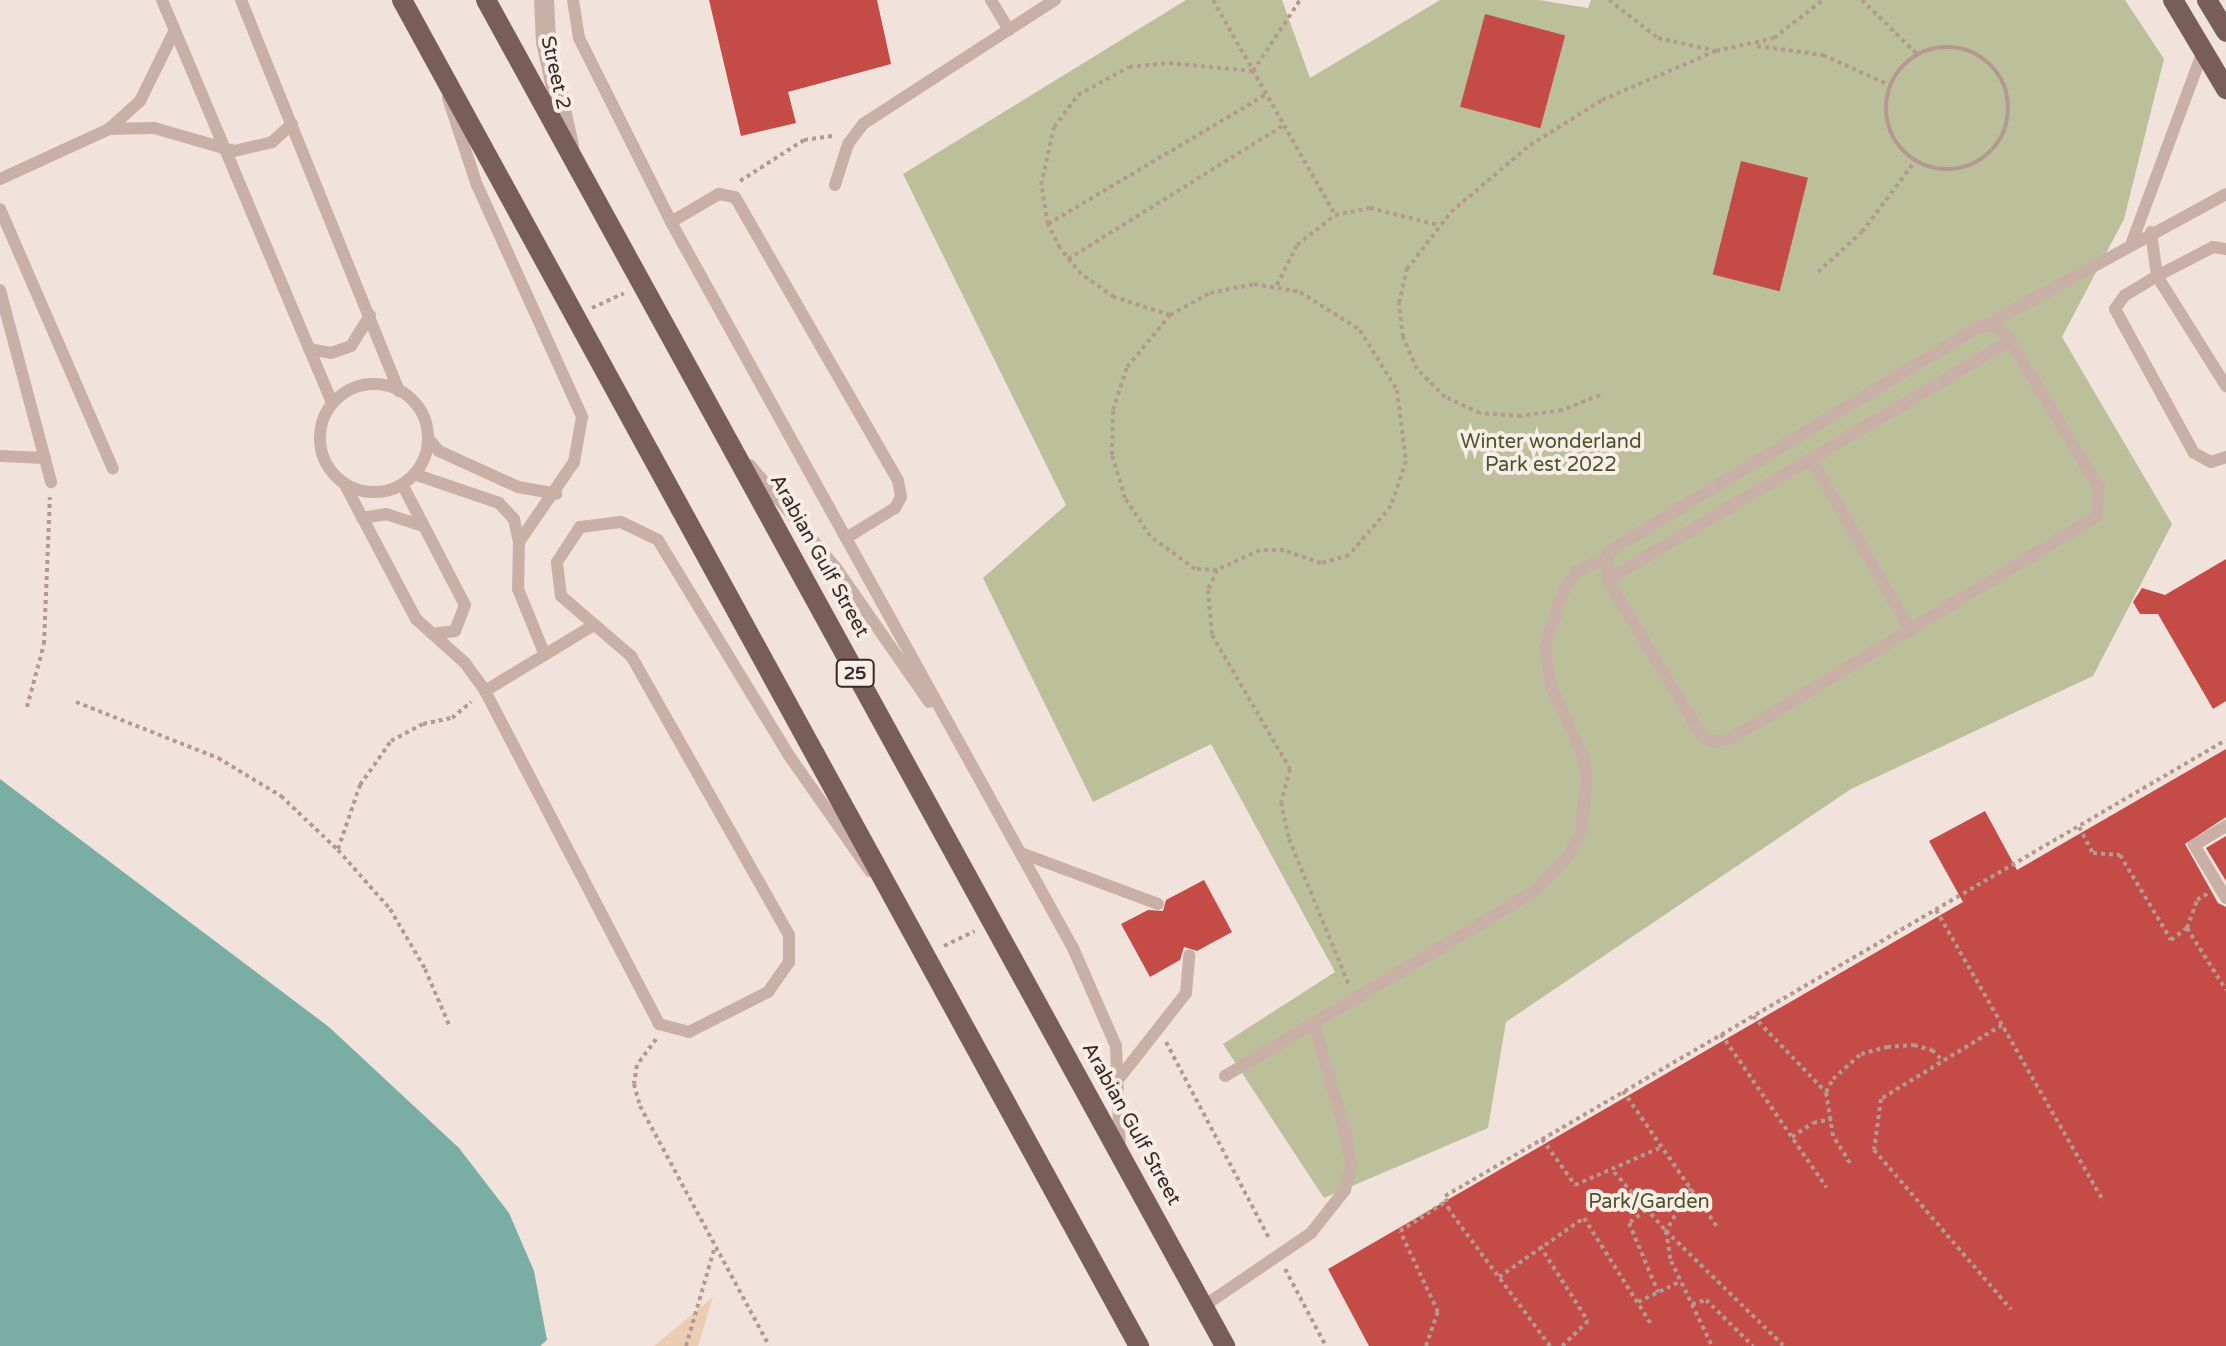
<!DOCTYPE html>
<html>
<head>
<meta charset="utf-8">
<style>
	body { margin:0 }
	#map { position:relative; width:2226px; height:1346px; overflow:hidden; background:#f1e2db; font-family:"Varela Round",sans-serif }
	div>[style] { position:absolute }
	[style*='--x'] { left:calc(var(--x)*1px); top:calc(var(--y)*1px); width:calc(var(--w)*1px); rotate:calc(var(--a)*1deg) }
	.green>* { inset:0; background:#bbc09b }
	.sand>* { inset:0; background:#ecccb2 }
	.water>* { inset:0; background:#7aaea5 }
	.building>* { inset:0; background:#c44b46; transform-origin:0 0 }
	.path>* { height:4px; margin-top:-2px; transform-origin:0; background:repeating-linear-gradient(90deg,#b59991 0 4px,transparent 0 8px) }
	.path>.ring { margin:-2px; padding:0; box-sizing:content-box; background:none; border:4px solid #b59991; border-radius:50% }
	.lane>* { height:12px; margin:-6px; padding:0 6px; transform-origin:6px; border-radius:6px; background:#c9b0a7 }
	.lane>.ring { margin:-6px; padding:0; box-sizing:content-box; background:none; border:12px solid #c9b0a7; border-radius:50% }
	.street>* { height:20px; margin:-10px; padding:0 10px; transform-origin:10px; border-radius:10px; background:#c9b0a7 }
	.primary>* { height:20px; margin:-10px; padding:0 10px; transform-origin:10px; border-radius:10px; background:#785d59 }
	span { translate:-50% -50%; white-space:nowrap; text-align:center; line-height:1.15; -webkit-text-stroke:8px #f9ede7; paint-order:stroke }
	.shield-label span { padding:2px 6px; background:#f9ede7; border:2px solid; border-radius:6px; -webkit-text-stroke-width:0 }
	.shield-label { font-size:18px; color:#362928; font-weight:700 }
	.street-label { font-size:20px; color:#362928 }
	.park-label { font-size:20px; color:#4d542c }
</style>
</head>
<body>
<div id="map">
	<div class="green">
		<div style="clip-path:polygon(1186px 0,1282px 0,1310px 78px,1440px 0,1539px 0,1588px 8px,1591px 0,2125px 0,2164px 59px,2124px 219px,2062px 337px,2172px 524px,2093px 676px,1851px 789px,1506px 1022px,1488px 1128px,1324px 1198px,1223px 1044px,1335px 972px,1211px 744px,1093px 802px,983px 578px,1066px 505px,903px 174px)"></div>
	</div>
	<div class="sand">
		<div style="clip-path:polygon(713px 1297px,698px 1346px,654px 1346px)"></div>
	</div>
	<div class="water">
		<div style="clip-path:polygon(0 779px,329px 1027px,459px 1148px,509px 1213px,534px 1271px,547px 1340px,540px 1346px,0 1346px)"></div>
	</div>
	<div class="building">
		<div style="clip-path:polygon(709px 0,877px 0,891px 64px,788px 92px,796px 123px,741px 136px)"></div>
		<div style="left:1485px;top:14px;width:83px;height:96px;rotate:15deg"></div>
		<div style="left:1741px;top:161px;width:69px;height:117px;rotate:14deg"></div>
		<div style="clip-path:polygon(2226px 559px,2226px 701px,2213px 709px,2158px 614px,2140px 614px,2133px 602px,2142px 588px,2165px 595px)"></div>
		<div style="clip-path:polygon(2226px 749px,2226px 817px,2185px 844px,2218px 903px,2226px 907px,2226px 1346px,1369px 1346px,1328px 1269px,1963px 902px,1929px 841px,1985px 811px,2017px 870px)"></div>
		<div style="clip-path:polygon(2226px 836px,2226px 881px,2206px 848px)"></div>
		<div style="clip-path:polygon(1204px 880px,1232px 932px,1197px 951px,1184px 947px,1180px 960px,1150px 977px,1121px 924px,1148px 910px,1163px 911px,1166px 900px)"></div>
	</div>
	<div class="path">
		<div style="--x:1213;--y:0;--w:247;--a:60.4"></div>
		<div style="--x:1609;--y:0;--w:62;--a:37.8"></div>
		<div style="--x:1658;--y:38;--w:59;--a:12.6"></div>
		<div style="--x:1716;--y:51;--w:59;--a:-12.6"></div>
		<div style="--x:1774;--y:38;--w:62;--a:-37.8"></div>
		<div style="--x:1862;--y:0;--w:77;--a:44.5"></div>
		<div style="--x:1757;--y:46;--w:67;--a:7.8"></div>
		<div style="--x:1823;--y:55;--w:72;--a:24.4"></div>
		<div class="ring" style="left:1886px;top:47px;width:118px;height:118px"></div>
		<div style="--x:740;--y:181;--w:76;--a:-32.6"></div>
		<div style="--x:804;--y:140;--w:30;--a:-8"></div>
		<div style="--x:1048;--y:224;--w:255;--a:-30.7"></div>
		<div style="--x:1068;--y:259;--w:254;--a:-31.8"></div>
		<div style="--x:1818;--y:272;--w:59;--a:-42.3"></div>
		<div style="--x:1862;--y:232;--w:90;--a:-53.1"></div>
		<div style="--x:1254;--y:284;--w:47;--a:9.9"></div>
		<div style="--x:1300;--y:292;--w:71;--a:32.3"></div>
		<div style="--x:1360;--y:330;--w:70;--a:58.3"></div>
		<div style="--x:1397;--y:390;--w:72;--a:82.8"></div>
		<div style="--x:1406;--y:461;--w:47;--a:108.4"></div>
		<div style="--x:1391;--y:506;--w:65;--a:130.6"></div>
		<div style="--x:1349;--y:555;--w:29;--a:164"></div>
		<div style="--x:1321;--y:563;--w:39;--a:-161"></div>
		<div style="--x:1284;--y:550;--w:24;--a:180"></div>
		<div style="--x:1260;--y:550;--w:47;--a:155.1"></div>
		<div style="--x:1217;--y:570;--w:22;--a:-177"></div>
		<div style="--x:1195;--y:569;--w:56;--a:-143.7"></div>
		<div style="--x:1150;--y:536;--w:45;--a:-123.3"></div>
		<div style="--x:1125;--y:498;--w:45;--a:-106.8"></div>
		<div style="--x:1112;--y:455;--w:45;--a:-88.7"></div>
		<div style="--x:1113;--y:410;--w:45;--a:-72"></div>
		<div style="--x:1127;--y:367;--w:67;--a:-50.4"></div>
		<div style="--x:1170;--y:315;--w:46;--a:-28.8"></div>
		<div style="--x:1210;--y:293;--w:45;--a:-11.6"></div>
		<div style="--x:1277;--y:285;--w:45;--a:-63.4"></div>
		<div style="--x:1297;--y:245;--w:48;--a:-38.3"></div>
		<div style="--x:1335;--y:215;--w:36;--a:-11"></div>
		<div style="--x:1370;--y:208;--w:70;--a:14"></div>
		<div style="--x:592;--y:308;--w:35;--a:-25"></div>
		<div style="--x:1170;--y:315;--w:59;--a:-162.2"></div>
		<div style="--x:1114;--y:297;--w:40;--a:-145.1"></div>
		<div style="--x:1081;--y:274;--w:33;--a:-129"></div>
		<div style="--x:1060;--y:248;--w:27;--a:-117"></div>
		<div style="--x:1048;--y:224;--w:40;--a:-100"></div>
		<div style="--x:1041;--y:185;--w:59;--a:-77.4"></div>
		<div style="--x:1054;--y:127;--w:40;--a:-53"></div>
		<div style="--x:1078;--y:95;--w:58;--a:-28.8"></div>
		<div style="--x:1129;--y:67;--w:40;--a:-5.7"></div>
		<div style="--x:1169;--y:63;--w:84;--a:5.4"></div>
		<div style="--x:1253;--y:71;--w:85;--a:-56.5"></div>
		<div style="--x:1600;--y:395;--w:41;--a:158.5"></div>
		<div style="--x:1562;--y:410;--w:41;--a:171.7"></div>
		<div style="--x:1521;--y:416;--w:41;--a:-175.8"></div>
		<div style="--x:1480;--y:413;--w:38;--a:-155"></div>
		<div style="--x:1445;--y:397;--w:40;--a:-135"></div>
		<div style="--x:1417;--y:369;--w:35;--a:-114"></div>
		<div style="--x:1403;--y:337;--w:34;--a:-97"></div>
		<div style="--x:1399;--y:303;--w:35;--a:-77"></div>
		<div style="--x:1407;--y:269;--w:72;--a:-52.3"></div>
		<div style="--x:1451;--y:212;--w:104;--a:-40.3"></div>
		<div style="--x:1530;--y:145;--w:85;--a:-32"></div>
		<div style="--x:1602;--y:100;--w:124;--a:-23.3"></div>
		<div style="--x:1217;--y:570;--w:22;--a:114"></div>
		<div style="--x:1208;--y:590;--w:45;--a:84.9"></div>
		<div style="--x:1212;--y:635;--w:155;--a:59.8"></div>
		<div style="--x:1290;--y:769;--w:34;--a:105"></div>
		<div style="--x:1281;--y:802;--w:38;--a:78"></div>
		<div style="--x:1289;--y:839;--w:158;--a:67.7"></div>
		<div style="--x:76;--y:702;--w:153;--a:21.5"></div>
		<div style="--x:218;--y:758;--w:74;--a:31.1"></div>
		<div style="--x:281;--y:796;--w:79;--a:43.5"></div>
		<div style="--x:338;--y:850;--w:79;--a:48.6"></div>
		<div style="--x:390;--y:909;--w:69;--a:59.7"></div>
		<div style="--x:425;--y:969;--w:63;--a:66.7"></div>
		<div style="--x:27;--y:707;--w:65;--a:-74.9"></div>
		<div style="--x:44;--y:644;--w:147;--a:-87.7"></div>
		<div style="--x:2079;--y:827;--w:30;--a:62"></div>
		<div style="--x:2093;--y:853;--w:27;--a:4"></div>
		<div style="--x:2120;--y:855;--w:99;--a:59"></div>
		<div style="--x:2171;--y:940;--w:20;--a:-37"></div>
		<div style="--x:2187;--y:928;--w:30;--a:-70"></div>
		<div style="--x:2197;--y:900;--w:12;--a:-31"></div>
		<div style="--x:338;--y:849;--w:68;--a:-71"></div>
		<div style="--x:360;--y:785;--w:54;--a:-54.8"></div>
		<div style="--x:391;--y:741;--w:36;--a:-28"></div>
		<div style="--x:423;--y:724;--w:30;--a:-12"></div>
		<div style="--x:452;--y:718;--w:25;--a:-40"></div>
		<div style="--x:1936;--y:910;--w:336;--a:60.1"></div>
		<div style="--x:2187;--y:928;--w:73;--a:57.8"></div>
		<div style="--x:944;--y:946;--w:34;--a:-26"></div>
		<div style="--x:1753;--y:1016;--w:105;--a:46.2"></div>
		<div style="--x:2002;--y:1025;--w:142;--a:148.6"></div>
		<div style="--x:1881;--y:1099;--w:51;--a:97.8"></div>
		<div style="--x:1874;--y:1150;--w:210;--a:49.3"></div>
		<div style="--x:1721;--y:1034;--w:186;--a:55.5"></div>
		<div style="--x:656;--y:1039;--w:32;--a:126"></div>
		<div style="--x:637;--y:1065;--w:19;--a:99"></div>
		<div style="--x:634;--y:1084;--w:23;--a:75"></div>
		<div style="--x:640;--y:1106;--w:272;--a:61.7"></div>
		<div style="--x:1166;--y:1042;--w:224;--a:62.3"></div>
		<div style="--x:1623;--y:1091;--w:167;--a:55.3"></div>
		<div style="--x:1792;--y:1137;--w:25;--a:-34"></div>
		<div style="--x:1813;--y:1123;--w:19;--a:-12"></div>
		<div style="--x:1542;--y:1139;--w:57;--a:54.3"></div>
		<div style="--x:1575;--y:1185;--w:95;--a:-23.6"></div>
		<div style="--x:1850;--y:1163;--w:32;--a:-122"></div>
		<div style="--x:1833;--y:1136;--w:45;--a:-99"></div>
		<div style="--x:1826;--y:1092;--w:15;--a:-62"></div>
		<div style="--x:1833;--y:1079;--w:38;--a:-42"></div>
		<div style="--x:1861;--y:1054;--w:27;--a:-15"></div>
		<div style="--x:1887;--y:1047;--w:27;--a:-4"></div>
		<div style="--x:1914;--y:1045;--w:19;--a:16"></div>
		<div style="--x:1932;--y:1050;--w:16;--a:45"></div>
		<div style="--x:1614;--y:1172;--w:79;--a:48.6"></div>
		<div style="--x:1666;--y:1231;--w:165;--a:44.3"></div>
		<div style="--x:1691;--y:1188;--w:50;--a:120.2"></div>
		<div style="--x:1666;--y:1231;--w:30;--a:81"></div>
		<div style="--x:1671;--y:1261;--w:94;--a:64.2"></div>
		<div style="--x:1646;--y:1210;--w:21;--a:143"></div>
		<div style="--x:1629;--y:1223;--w:75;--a:67.2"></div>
		<div style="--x:1540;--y:1246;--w:89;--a:57.4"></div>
		<div style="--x:1588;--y:1321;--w:36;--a:136"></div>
		<div style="--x:1285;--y:1269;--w:87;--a:62"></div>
		<div style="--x:1499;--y:1277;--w:103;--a:-34.8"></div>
		<div style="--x:1584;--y:1218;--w:125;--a:57.7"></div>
		<div style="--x:1638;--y:1302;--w:48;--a:-26"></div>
		<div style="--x:1692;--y:1304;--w:15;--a:-16"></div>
		<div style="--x:1706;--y:1300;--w:66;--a:44.4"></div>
		<div style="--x:686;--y:1346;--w:104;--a:-73.8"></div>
		<div style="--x:1426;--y:1346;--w:36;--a:-71"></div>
		<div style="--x:1438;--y:1312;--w:89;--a:-115.1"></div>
		<div style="--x:1400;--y:1231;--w:54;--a:-32.8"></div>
		<div style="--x:1550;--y:1346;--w:169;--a:-126.6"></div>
		<div style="--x:1449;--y:1210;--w:15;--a:-106"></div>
		<div style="--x:1445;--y:1196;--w:904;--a:-30.28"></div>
	</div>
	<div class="lane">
		<div style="--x:162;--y:0;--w:437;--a:67.1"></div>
		<div style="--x:241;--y:0;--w:422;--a:68"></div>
		<div style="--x:573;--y:0;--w:38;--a:81"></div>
		<div style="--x:579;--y:38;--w:206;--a:63.4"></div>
		<div style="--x:671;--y:222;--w:830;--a:61.03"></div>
		<div style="--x:1073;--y:948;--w:107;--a:66.3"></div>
		<div style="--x:1116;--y:1046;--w:102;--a:87.8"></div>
		<div style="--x:991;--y:0;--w:35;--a:59"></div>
		<div style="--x:448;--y:98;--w:92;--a:71.6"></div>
		<div style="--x:477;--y:185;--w:255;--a:65.6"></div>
		<div style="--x:582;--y:417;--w:46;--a:100.1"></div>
		<div style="--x:574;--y:462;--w:97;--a:124.5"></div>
		<div style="--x:519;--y:542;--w:47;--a:91.2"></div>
		<div style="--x:518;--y:589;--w:71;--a:67.8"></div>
		<div style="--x:109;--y:129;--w:45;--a:-1.3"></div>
		<div style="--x:154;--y:128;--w:83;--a:16"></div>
		<div style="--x:234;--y:151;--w:39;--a:-13"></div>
		<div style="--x:272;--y:142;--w:27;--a:-42"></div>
		<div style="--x:0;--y:179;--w:120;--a:-24.6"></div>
		<div style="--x:109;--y:129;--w:42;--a:-42.1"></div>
		<div style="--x:140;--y:101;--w:77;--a:-63.8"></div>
		<div style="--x:835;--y:185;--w:43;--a:-72.4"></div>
		<div style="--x:848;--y:144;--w:25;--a:-53"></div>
		<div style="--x:863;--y:124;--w:229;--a:-32.9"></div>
		<div style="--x:0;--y:209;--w:283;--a:66.5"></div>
		<div style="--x:671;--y:222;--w:56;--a:-30.3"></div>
		<div style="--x:719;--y:194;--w:16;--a:11"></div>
		<div style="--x:735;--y:197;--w:327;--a:60.1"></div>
		<div style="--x:898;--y:481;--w:16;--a:79"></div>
		<div style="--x:901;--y:497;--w:13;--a:119"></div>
		<div style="--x:895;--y:508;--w:57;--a:148.5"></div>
		<div style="--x:2151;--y:232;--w:44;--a:82.2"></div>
		<div style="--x:2157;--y:276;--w:130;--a:57.9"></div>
		<div style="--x:2132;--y:242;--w:204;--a:-69.6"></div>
		<div style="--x:2226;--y:249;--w:13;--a:-171"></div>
		<div style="--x:2213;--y:247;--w:63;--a:152.6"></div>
		<div style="--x:2157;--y:276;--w:37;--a:149"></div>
		<div style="--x:2125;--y:295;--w:17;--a:126"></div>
		<div style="--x:2115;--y:309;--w:164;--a:61.3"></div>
		<div style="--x:2194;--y:453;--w:19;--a:28"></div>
		<div style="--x:2211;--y:462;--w:16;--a:-18"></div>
		<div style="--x:0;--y:290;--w:199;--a:75.1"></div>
		<div style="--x:1986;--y:325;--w:273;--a:-28.6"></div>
		<div style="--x:1993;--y:325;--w:16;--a:35"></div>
		<div style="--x:2006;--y:334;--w:180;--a:58.9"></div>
		<div style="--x:2099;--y:488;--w:28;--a:94"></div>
		<div style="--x:2097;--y:516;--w:427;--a:148.7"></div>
		<div style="--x:1732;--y:738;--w:19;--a:168"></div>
		<div style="--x:1713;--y:742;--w:13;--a:-151"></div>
		<div style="--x:1702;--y:736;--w:183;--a:-121.3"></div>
		<div style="--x:1607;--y:580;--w:28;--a:-88"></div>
		<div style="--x:1608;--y:552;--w:433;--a:-31.3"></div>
		<div style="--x:1978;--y:327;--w:15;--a:-8"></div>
		<div style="--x:309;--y:349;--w:22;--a:10"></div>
		<div style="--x:331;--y:353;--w:21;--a:-19"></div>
		<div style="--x:351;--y:346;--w:36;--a:-58"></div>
		<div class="ring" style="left:320px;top:384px;width:96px;height:96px"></div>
		<div style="--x:428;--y:438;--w:17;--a:50"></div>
		<div style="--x:439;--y:451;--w:87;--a:24.5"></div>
		<div style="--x:518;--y:487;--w:39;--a:10"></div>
		<div style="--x:0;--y:456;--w:45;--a:2.5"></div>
		<div style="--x:1811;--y:459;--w:199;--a:59.8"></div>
		<div style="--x:750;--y:465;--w:134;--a:50.1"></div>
		<div style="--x:836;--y:568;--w:163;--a:55.2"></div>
		<div style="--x:414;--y:474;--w:90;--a:18.8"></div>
		<div style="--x:499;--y:503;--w:22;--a:47"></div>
		<div style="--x:514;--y:519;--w:24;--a:78"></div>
		<div style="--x:344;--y:483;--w:154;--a:62.1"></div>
		<div style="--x:416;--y:619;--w:66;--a:41.9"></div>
		<div style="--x:465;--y:663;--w:34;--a:54"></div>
		<div style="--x:485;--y:691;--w:376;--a:62.4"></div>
		<div style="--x:659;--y:1024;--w:31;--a:15"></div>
		<div style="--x:689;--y:1032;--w:89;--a:-26.9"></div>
		<div style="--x:768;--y:992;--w:37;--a:-55"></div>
		<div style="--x:789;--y:962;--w:27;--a:-90"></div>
		<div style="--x:789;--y:935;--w:321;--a:-119.5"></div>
		<div style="--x:631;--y:656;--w:92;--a:-139.4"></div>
		<div style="--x:561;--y:596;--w:34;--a:-97"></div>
		<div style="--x:557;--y:562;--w:42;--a:-56.7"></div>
		<div style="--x:580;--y:527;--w:41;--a:-7"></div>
		<div style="--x:621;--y:522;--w:41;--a:25.9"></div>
		<div style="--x:658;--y:540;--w:250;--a:58.7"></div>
		<div style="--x:788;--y:754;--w:143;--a:55"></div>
		<div style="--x:402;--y:484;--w:136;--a:62.5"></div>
		<div style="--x:465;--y:605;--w:28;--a:111"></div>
		<div style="--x:455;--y:631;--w:23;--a:173"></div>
		<div style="--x:362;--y:518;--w:24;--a:-9"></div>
		<div style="--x:386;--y:514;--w:40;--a:18"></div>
		<div style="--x:1607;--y:580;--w:468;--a:-30.7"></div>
		<div style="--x:485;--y:691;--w:127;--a:-31.2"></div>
		<div style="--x:2226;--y:826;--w:37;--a:149"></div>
		<div style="--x:2194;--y:845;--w:62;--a:58.9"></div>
		<div style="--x:1021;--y:853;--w:146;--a:20.4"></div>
		<div style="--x:1121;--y:1076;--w:105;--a:-51.9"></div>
		<div style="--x:1186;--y:993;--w:38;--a:-85"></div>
		<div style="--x:1225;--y:1076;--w:360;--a:-30.8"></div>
		<div style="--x:1534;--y:892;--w:52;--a:-46.5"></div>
		<div style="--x:1570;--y:854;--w:26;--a:-65"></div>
		<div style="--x:1581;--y:830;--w:52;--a:-83.4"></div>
		<div style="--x:1587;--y:778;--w:25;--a:-101"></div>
		<div style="--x:1582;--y:753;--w:73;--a:-115.2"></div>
		<div style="--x:1551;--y:687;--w:41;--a:-98.3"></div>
		<div style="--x:1545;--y:646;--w:62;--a:-71.3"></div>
		<div style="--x:1565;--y:587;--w:20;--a:-53"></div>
		<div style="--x:1577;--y:571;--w:30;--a:-23"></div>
		<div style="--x:1204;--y:1306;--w:130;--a:-34.3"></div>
		<div style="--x:1311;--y:1233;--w:55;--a:-51.7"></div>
		<div style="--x:1345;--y:1190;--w:27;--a:-77"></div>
		<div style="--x:1351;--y:1164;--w:33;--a:-101"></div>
		<div style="--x:1345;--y:1132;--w:112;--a:-106"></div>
	</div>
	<div class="street">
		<div style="--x:544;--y:0;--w:42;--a:87.3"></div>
		<div style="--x:546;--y:42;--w:107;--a:77.5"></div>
	</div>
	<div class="primary">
		<div style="--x:402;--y:0;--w:1535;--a:61.3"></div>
		<div style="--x:486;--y:0;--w:1536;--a:61.23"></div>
		<div style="--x:2173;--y:0;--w:104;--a:59.2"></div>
		<div style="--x:2207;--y:0;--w:37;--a:59"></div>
	</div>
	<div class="shield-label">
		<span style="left:855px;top:673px">25</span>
	</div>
	<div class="street-label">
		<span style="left:555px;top:73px;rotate:77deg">Street 2</span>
		<span style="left:819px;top:556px;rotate:61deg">Arabian Gulf Street</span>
		<span style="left:1131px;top:1124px;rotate:61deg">Arabian Gulf Street</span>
	</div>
	<div class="park-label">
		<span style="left:1551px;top:454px">Winter wonderland<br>Park est 2022</span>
		<span style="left:1649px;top:1202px">Park/Garden</span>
	</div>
</div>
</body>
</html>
